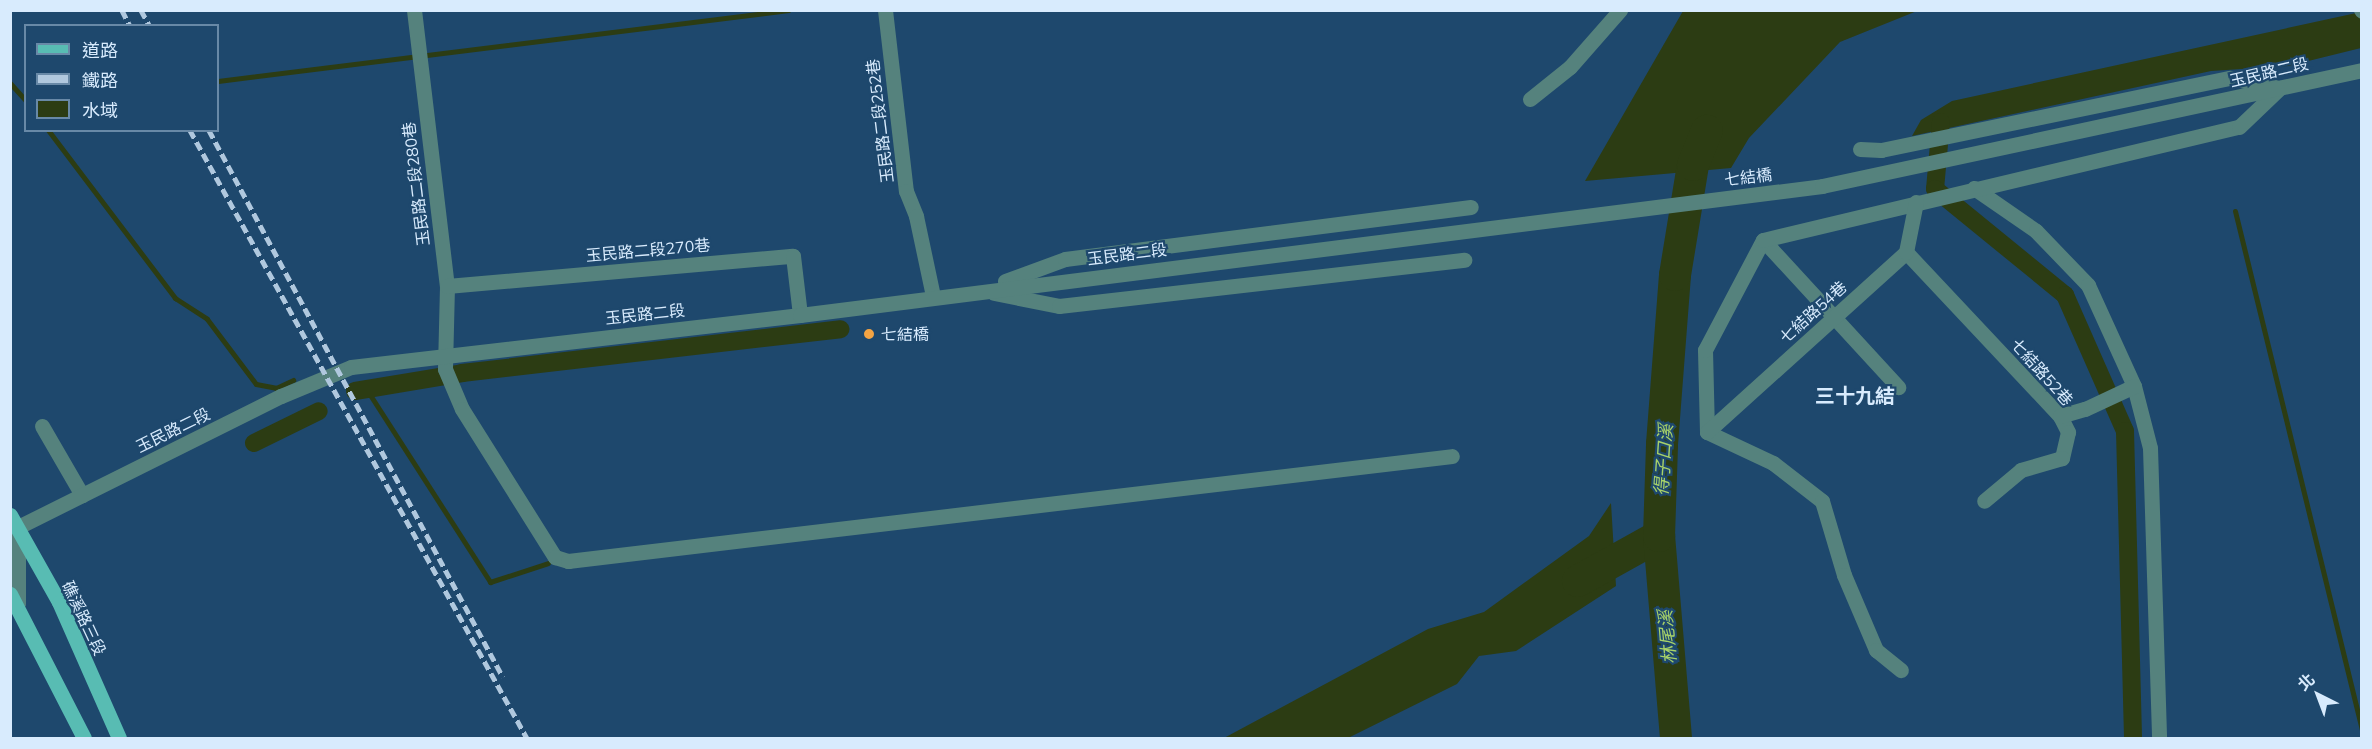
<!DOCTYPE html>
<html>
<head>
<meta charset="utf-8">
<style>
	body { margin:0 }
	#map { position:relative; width:2372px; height:749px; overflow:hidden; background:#1e486d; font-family:Mulish,"Noto Sans TC",sans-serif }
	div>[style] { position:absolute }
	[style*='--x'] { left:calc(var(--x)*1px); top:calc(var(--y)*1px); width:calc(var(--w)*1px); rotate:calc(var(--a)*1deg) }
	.water>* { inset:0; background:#2c3c13 }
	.stream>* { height:5px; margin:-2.5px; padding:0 2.5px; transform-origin:2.5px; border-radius:2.5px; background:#2c3c13 }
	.canal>* { height:18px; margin:-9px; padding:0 9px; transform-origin:9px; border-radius:9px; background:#2c3c13 }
	.river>* { height:32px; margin:-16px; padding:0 16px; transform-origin:16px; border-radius:16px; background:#2c3c13 }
	.minor>* { height:15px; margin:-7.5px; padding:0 7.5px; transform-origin:7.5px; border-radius:7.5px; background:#55827d }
	.major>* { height:15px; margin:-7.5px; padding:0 7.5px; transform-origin:7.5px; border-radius:7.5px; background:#58bcb3 }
	.rail>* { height:4.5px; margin-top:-2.25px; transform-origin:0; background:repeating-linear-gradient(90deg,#b0c8de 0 9px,transparent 0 13.5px) }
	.dots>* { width:16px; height:16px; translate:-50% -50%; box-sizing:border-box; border:3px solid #1e486d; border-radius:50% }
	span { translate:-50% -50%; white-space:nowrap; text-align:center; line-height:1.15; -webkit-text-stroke:4.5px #1e486d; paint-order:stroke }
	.street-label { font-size:16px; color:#d8ebfd }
	.poi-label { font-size:16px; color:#d8ebfd }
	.left { translate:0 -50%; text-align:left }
	.water-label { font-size:18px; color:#a8d269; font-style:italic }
	.quarter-label { font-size:20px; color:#d8ebfd; font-weight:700 }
	.frame { position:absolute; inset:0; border:12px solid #d8ebfd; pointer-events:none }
	.legend { position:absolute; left:24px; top:24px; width:195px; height:108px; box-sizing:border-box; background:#1e486d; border:2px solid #6889a7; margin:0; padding:8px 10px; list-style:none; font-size:18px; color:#d8ebfd }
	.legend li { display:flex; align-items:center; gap:12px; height:30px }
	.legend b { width:30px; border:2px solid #6889a7 }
	.north { position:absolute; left:2288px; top:665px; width:60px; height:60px; -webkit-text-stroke:4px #1e486d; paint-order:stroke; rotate:318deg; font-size:16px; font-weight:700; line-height:24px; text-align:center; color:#d8ebfd }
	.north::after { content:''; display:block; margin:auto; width:21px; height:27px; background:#d8ebfd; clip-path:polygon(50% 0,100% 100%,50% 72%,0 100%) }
</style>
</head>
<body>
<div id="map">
	<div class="water">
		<div style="clip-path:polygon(1683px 11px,1683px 10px,1917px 11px,1840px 42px,1749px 138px,1731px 168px,1585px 181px)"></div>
		<div style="clip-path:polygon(2361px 12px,2361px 48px,2288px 66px,2211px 71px,1912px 136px,1921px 120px,1952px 101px)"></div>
		<div style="clip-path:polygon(1611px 503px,1616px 586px,1516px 651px,1479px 656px,1457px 684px,1348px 738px,1224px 738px,1428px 629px,1484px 612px,1589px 536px)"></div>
	</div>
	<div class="stream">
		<div style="--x:218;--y:81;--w:575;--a:-7.09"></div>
		<div style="--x:10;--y:83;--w:24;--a:48"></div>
		<div style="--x:48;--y:130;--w:211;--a:52.9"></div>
		<div style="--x:175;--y:298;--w:38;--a:33"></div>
		<div style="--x:207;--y:319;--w:81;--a:53"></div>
		<div style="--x:256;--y:384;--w:20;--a:11"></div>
		<div style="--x:276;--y:388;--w:19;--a:-25"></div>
		<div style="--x:2235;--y:211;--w:534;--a:76.25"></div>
		<div style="--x:365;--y:387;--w:232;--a:57.3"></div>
		<div style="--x:490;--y:582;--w:61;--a:-18.1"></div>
	</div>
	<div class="canal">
		<div style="--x:1941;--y:122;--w:67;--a:95.1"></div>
		<div style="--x:1935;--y:189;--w:168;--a:39.2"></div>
		<div style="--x:2065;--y:295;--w:149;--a:66.2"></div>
		<div style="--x:2125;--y:431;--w:307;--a:88.5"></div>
		<div style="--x:355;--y:391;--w:109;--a:-9.5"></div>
		<div style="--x:462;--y:373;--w:381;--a:-6.6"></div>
		<div style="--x:254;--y:443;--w:72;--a:-26.2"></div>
	</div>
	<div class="river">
		<div style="--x:1578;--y:581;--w:93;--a:-29.1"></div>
		<div style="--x:1676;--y:738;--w:203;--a:-94.8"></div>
		<div style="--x:1659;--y:536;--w:92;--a:-88.1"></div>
		<div style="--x:1662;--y:444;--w:169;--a:-85.6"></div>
		<div style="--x:1675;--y:275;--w:111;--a:-80.7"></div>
		<div style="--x:1693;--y:165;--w:37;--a:-68"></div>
	</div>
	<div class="minor">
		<div style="--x:414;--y:10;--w:278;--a:83.2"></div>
		<div style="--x:447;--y:286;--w:83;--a:91.4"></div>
		<div style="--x:445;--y:369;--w:43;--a:67"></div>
		<div style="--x:462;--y:409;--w:175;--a:57.9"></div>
		<div style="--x:555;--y:557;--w:14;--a:17"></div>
		<div style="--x:568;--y:561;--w:890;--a:-6.77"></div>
		<div style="--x:885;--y:10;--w:182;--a:83.4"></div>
		<div style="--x:906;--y:191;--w:27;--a:68"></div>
		<div style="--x:916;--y:216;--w:82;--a:78"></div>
		<div style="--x:2361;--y:10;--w:1;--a:45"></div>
		<div style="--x:1530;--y:99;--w:51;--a:-38.7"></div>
		<div style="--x:1570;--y:67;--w:76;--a:-48.7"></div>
		<div style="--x:1860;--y:149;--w:21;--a:3"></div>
		<div style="--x:1881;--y:150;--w:356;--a:-11.7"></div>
		<div style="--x:2230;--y:78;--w:46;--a:11.3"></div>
		<div style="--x:1974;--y:188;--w:75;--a:34.7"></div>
		<div style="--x:2036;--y:231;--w:75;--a:46.1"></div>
		<div style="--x:2088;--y:285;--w:111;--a:65.5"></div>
		<div style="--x:2134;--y:386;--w:64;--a:75.5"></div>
		<div style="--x:2150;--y:448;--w:290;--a:88.2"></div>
		<div style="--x:1763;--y:240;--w:200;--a:47.4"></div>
		<div style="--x:1906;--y:252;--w:225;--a:46.8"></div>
		<div style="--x:2060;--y:416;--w:18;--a:63"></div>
		<div style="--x:2068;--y:432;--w:27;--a:103"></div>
		<div style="--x:2062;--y:458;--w:43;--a:163.7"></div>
		<div style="--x:2021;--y:470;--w:48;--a:140"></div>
		<div style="--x:1005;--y:281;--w:64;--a:-20.1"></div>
		<div style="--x:1065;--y:259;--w:409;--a:-7.3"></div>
		<div style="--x:447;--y:286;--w:347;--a:-5"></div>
		<div style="--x:793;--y:256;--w:59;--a:83.2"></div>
		<div style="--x:994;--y:293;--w:66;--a:11.3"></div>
		<div style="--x:1059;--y:306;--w:408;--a:-6.5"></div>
		<div style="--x:2060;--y:416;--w:26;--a:-16"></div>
		<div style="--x:2085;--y:409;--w:54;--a:-25.1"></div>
		<div style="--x:42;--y:426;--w:80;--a:59.9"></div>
		<div style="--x:1707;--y:432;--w:82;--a:-91.4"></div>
		<div style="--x:1705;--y:350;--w:124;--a:-62.2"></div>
		<div style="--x:1763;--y:240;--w:489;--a:-13.4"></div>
		<div style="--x:2239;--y:127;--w:57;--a:-43.6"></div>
		<div style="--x:1707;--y:432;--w:73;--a:25.2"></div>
		<div style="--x:1773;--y:463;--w:62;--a:37.8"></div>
		<div style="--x:1822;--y:501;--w:77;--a:73.4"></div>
		<div style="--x:1844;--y:575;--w:82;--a:66.9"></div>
		<div style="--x:1876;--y:650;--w:32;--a:39"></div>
		<div style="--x:1707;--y:432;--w:268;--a:-42.1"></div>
		<div style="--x:1906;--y:252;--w:51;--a:-78.7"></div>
		<div style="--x:10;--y:604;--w:8;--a:-7"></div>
		<div style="--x:18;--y:603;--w:76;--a:-90"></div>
		<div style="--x:18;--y:527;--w:294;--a:-26.5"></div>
		<div style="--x:281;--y:396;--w:76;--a:-22.5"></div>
		<div style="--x:351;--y:367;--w:452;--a:-6.6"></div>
		<div style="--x:800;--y:315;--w:1030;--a:-7.19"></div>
		<div style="--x:1822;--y:186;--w:552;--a:-12.12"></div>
	</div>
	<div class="major">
		<div style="--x:10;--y:515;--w:100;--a:60.6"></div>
		<div style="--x:59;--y:602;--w:149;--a:66.2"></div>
		<div style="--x:10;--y:594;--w:162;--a:62.8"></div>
	</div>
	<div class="rail">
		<div style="--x:122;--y:10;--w:18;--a:63"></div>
		<div style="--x:141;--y:10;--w:18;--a:61"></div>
		<div style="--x:190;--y:130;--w:695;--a:61"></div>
		<div style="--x:209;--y:130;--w:621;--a:61.74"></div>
	</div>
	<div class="dots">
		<div style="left:869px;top:334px;background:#f4a443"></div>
	</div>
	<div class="street-label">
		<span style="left:2269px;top:72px;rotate:-13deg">玉民路二段</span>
		<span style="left:880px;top:121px;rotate:-97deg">玉民路二段252巷</span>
		<span style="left:1748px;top:177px;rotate:-7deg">七結橋</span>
		<span style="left:416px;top:184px;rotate:-97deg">玉民路二段280巷</span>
		<span style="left:648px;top:250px;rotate:-5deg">玉民路二段270巷</span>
		<span style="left:1127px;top:254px;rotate:-7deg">玉民路二段</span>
		<span style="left:1813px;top:312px;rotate:-42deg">七結路54巷</span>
		<span style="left:645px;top:314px;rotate:-6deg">玉民路二段</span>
		<span style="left:2042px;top:372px;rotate:48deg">七結路52巷</span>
		<span style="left:173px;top:430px;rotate:-26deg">玉民路二段</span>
		<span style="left:84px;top:618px;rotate:65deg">礁溪路三段</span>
	</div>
	<div class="poi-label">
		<span class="left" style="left:881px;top:334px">七結橋</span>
	</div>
	<div class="water-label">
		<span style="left:1664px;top:460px;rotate:-86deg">得子口溪</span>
		<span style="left:1668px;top:637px;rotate:-95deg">林尾溪</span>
	</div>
	<div class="quarter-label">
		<span style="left:1855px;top:395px">三十九結</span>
	</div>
	<div class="frame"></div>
	<ul class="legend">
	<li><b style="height:8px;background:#58bcb3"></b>道路</li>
	<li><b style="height:8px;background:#b0c8de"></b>鐵路</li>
	<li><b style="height:16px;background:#2c3c13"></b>水域</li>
	</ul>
	<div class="north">北</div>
</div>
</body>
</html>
